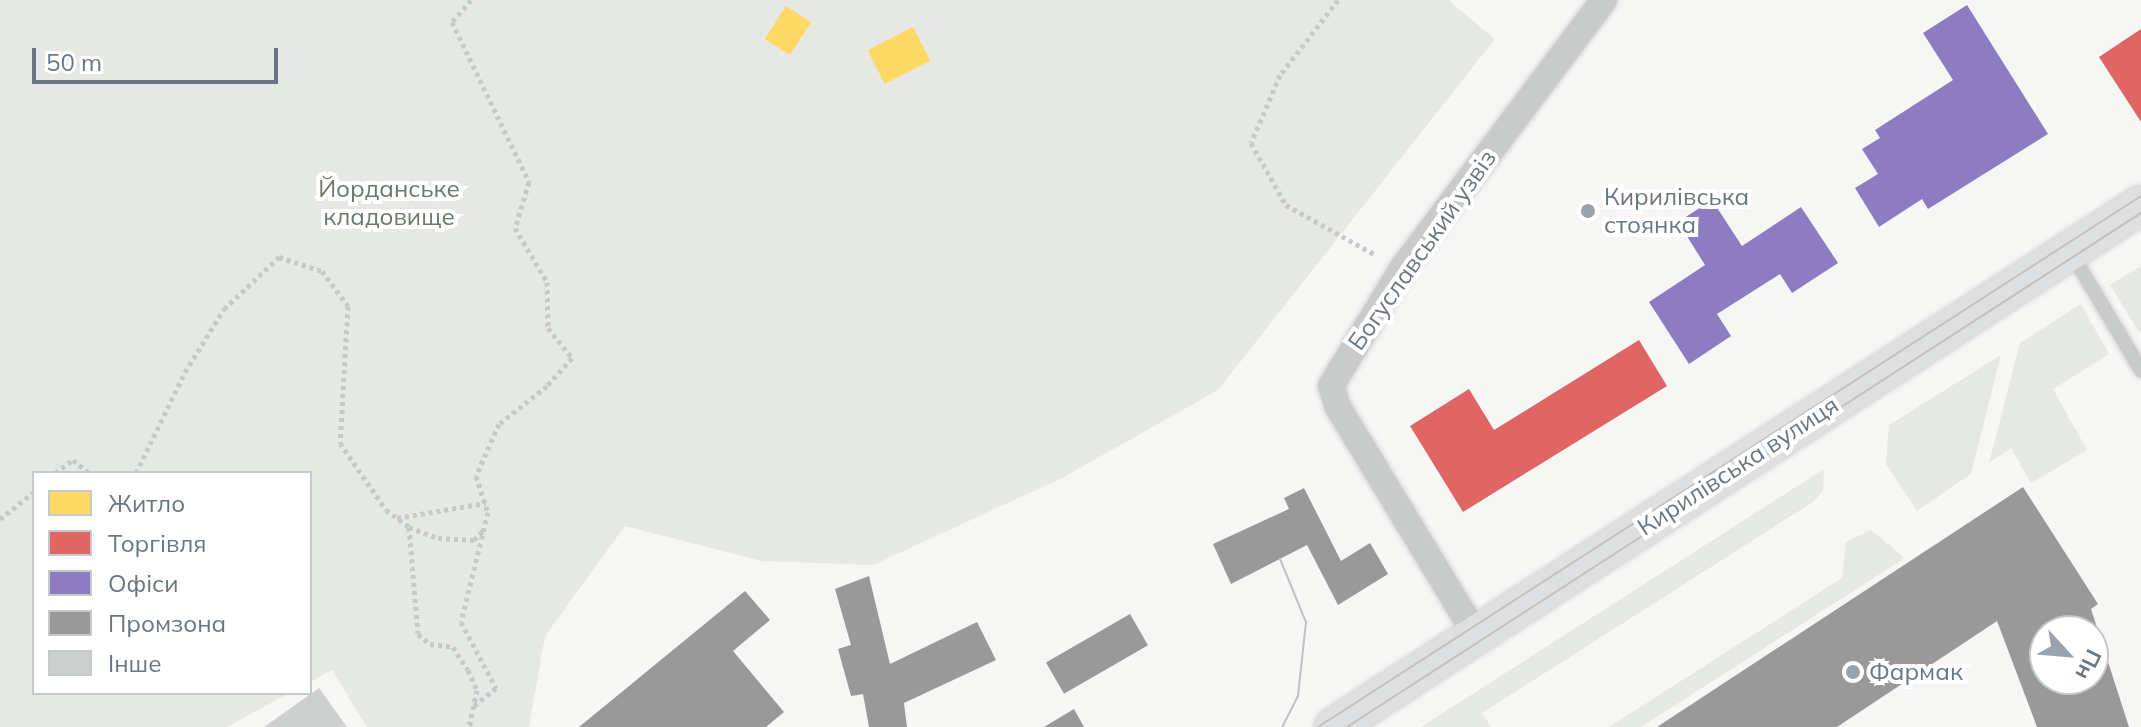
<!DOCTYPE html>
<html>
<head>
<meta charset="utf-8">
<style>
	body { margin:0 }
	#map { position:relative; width:2141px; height:727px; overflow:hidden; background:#f6f6f5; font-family:Mulish,sans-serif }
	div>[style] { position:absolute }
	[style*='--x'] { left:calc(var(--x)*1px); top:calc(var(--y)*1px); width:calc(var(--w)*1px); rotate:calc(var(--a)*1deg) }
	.green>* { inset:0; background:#e5e8e3 }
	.homes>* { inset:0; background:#ffd966; transform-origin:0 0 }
	.shops>* { inset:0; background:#e06666 }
	.offices>* { inset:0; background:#8e7cc3 }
	.industry>* { inset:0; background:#999; transform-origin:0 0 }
	.building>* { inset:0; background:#cdcece }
	.path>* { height:5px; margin-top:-2.5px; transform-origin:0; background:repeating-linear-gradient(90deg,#c7c8c9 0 4px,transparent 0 8px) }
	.roads { filter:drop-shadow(0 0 2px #d3d4d4) drop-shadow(0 0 2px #d3d4d4) }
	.service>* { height:14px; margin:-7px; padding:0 7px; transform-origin:7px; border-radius:7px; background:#c9cbcb }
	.minor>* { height:26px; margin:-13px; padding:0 13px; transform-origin:13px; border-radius:13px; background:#c9cbcb }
	.secondary>* { height:38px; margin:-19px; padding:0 19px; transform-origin:19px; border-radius:19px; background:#dedfe0 }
	.tram>* { height:2px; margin:-1px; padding:0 1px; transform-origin:1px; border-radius:1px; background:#c0c1c2 }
	.dots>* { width:22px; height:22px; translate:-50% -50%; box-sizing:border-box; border:4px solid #fff; border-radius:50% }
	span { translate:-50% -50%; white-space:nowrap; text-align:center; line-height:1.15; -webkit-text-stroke:8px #fff; paint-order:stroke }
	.park-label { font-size:24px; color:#6b7a67 }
	.poi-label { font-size:24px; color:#697783 }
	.left { translate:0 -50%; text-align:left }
	.street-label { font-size:24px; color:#697783 }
	.legend { position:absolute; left:32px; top:471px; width:280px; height:224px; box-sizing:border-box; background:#fff; border:2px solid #c3c9cd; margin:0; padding:10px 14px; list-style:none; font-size:24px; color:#697783 }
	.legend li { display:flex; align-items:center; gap:16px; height:40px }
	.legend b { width:40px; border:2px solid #c3c9cd }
	.north { position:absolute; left:2029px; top:615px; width:80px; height:80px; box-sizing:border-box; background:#fff; border:2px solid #c3c9cd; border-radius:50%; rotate:116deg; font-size:22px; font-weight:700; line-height:32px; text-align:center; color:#697783 }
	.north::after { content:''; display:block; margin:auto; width:28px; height:36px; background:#9aa3ab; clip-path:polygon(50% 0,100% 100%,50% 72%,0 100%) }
	.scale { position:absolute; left:32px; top:48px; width:246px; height:36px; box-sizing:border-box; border:4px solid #697783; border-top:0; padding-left:10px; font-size:24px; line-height:28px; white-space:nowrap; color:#697783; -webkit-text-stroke:6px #fff; paint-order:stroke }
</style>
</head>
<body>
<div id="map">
	<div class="green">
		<div style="clip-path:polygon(0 0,1448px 0,1495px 39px,1218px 390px,1062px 478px,873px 565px,762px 561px,625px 526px,545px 636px,529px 727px,367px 727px,332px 670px,310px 682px,310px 473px,34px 473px,34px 693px,289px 693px,227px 727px,0 727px)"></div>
		<div style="clip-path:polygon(2141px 266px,2141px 331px,2139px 332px,2110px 285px)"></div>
		<div style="clip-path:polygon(2081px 304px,2109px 354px,2053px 389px,2087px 450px,2031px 483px,2011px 448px,1989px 463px,2020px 343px)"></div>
		<div style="clip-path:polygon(2001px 355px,1971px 474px,1917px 511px,1886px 464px,1889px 425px)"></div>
		<div style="clip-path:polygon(1824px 469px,1823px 491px,1813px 502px,1482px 713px,1491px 727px,1421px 727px)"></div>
		<div style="clip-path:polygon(1871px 530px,1905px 558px,1641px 727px,1609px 727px,1842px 578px,1846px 542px)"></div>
	</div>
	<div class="homes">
		<div style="left:786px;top:6px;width:30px;height:39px;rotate:33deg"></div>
		<div style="left:913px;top:27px;width:38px;height:51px;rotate:63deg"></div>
	</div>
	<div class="shops">
		<div style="clip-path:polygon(2141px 29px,2141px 122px,2099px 57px)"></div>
		<div style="clip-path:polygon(1639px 340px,1667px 386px,1463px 512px,1410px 426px,1469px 389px,1494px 430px)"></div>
	</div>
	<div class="offices">
		<div style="clip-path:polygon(1967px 5px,2048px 134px,1928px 209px,1922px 199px,1879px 227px,1855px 188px,1878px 174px,1862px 149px,1880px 138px,1875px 130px,1953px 80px,1923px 33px)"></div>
		<div style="clip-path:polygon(1712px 200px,1742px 246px,1801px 207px,1838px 263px,1792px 293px,1780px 274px,1717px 314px,1731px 336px,1689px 364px,1649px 302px,1705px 265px,1678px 222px)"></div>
	</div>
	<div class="industry">
		<div style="clip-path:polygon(evenodd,2023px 487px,2098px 604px,2091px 609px,2129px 727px,2037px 727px,1997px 621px,1837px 727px,1657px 727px,2023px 487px,2045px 631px,2093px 631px,2093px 679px,2045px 679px,2045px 631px)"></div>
		<div style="clip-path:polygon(1304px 488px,1341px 561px,1370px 543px,1388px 574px,1338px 605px,1307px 545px,1231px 584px,1213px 544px,1289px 509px,1284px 498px)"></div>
		<div style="clip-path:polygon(869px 576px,890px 664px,977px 622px,996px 660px,904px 703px,907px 727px,869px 727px,863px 694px,851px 696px,838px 649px,851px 645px,835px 589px)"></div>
		<div style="clip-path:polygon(745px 591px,770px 620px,733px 651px,784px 712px,766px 727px,579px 727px)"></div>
		<div style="left:1130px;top:614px;width:36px;height:97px;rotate:60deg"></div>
		<div style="clip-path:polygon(1074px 709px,1084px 727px,1044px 727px)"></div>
	</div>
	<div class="building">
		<div style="clip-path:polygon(319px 688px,347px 727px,264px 727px)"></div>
	</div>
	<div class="path">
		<div style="--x:471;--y:0;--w:29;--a:131"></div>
		<div style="--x:452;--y:22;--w:178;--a:64.3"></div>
		<div style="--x:529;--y:182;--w:48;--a:106.9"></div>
		<div style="--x:515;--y:228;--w:63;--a:59.3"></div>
		<div style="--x:547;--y:282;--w:46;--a:88.8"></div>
		<div style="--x:548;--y:328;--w:38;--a:51"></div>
		<div style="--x:572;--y:358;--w:38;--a:132"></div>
		<div style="--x:547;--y:386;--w:61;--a:141.6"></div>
		<div style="--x:499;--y:424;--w:57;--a:113.9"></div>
		<div style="--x:476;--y:476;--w:38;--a:72"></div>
		<div style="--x:488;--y:512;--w:113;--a:103.8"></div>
		<div style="--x:461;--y:622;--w:75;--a:62.1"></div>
		<div style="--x:496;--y:688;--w:28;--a:141"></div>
		<div style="--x:1338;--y:0;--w:95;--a:127.7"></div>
		<div style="--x:1280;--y:75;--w:74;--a:113.1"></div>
		<div style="--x:1251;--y:143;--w:71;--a:60.6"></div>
		<div style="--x:1286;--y:205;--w:103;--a:29.1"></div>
		<div style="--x:55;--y:473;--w:22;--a:-36"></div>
		<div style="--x:73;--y:460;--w:21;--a:39"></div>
		<div style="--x:136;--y:473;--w:112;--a:-64.1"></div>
		<div style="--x:185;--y:372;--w:74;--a:-58.2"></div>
		<div style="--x:224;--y:309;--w:76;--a:-43.4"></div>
		<div style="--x:279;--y:257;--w:45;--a:18"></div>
		<div style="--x:322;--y:271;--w:44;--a:53.4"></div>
		<div style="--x:348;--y:306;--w:137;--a:93.3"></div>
		<div style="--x:340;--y:443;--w:81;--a:55.5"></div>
		<div style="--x:386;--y:510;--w:29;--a:36"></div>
		<div style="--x:409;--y:527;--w:107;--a:85.2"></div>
		<div style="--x:418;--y:634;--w:16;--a:40"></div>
		<div style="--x:430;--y:644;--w:23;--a:7"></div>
		<div style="--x:453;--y:647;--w:27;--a:57"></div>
		<div style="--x:468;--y:670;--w:22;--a:66"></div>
		<div style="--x:477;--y:690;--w:38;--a:102"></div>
		<div style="--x:397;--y:518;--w:90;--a:-9.6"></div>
		<div style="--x:0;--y:519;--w:43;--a:-38.5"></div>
		<div style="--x:409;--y:527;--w:31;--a:21"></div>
		<div style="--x:438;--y:538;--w:36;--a:3"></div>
		<div style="--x:474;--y:540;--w:14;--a:-45"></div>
	</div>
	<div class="roads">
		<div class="service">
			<div style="--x:2070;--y:251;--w:139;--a:59.2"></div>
		</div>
		<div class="minor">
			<div style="--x:1476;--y:635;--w:267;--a:-121.2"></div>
			<div style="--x:1338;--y:407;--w:22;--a:-108"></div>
			<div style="--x:1331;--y:386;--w:137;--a:-58.7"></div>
			<div style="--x:1402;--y:269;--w:336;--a:-53.1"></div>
		</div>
		<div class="secondary">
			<div style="--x:1334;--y:727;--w:961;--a:-32.9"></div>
		</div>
	</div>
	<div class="tram">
		<div style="--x:1280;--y:559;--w:68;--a:67.6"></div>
		<div style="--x:1306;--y:622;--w:74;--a:96.2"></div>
		<div style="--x:1298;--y:696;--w:35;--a:117"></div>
		<div style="--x:1318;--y:727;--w:979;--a:-32.83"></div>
		<div style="--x:1347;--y:727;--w:946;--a:-32.92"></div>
	</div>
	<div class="dots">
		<div style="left:1588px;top:211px;background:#9aa3ab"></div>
		<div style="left:1853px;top:672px;background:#9aa3ab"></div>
	</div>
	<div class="park-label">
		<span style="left:389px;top:203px">Йорданське<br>кладовище</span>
	</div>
	<div class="poi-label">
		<span class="left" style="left:1604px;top:211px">Кирилівська<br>стоянка</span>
		<span class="left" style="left:1869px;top:672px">Фармак</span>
	</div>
	<div class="street-label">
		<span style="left:1422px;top:250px;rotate:-55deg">Богуславський узвіз</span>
		<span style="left:1738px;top:466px;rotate:-33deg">Кирилівська вулиця</span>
	</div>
	<ul class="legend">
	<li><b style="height:22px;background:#ffd966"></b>Житло</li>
	<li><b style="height:22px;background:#e06666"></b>Торгівля</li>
	<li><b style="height:22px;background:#8e7cc3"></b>Офіси</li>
	<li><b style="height:22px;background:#999"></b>Промзона</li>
	<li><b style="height:22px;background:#cdcece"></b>Інше</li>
	</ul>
	<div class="north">Пн</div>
	<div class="scale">50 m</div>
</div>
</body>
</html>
